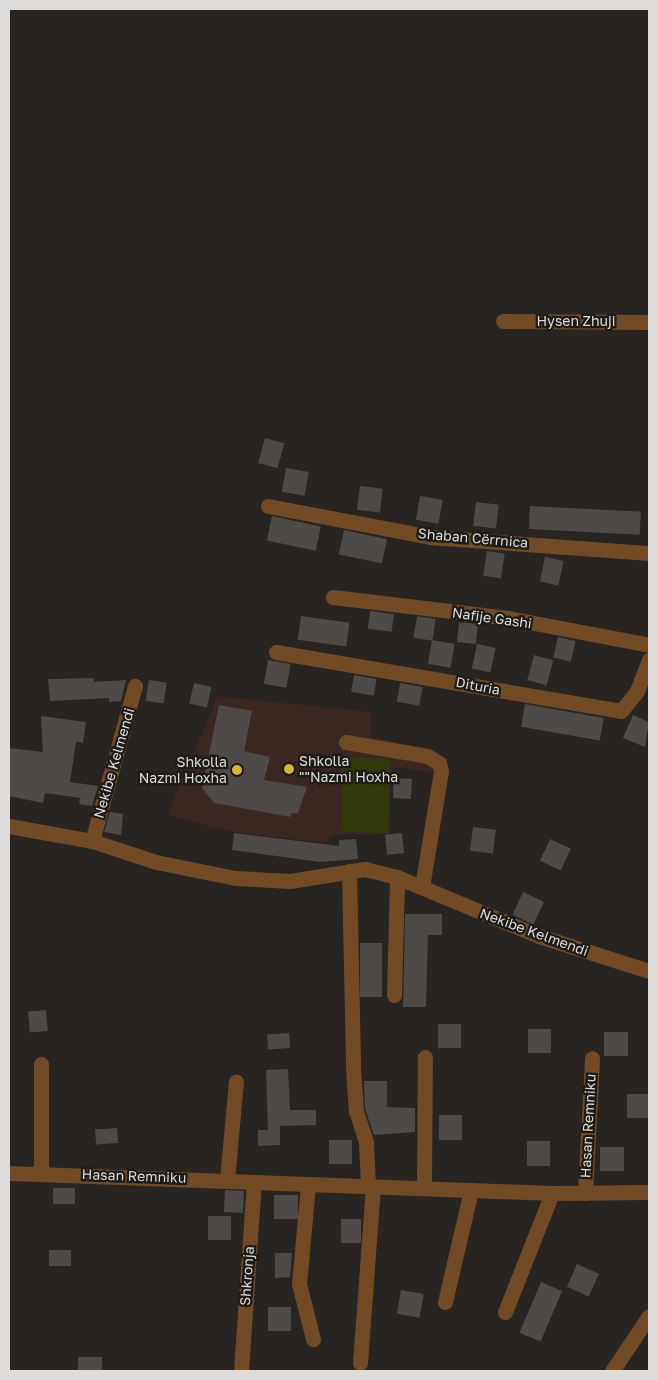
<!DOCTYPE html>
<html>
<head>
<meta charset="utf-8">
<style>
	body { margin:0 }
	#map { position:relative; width:658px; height:1380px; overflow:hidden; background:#272422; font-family:"Golos Text",sans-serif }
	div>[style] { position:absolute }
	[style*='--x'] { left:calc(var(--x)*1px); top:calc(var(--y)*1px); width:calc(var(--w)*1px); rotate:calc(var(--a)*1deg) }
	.education>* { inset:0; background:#3a2722 }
	.green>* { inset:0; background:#31390b; transform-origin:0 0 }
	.building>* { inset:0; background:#4d4a48; transform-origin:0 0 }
	.minor>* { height:15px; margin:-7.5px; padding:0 7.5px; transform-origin:7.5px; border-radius:7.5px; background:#724b26 }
	.dots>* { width:14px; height:14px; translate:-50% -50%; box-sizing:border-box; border:2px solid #1d1b18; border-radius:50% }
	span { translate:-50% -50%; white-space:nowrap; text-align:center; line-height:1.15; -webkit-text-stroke:4.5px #1d1b18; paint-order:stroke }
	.street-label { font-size:14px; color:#dedcda }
	.poi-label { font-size:14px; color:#dedcda }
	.left { translate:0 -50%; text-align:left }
	.right { translate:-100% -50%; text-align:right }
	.frame { position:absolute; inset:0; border:10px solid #dedcda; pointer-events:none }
</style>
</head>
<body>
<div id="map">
	<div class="education">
		<div style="clip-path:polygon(218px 696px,371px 712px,371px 737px,436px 750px,433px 772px,392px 767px,388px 834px,331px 835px,326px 843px,227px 831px,167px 815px)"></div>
	</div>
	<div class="green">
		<div style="left:342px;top:757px;width:48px;height:75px;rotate:1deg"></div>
	</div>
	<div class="building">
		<div style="left:265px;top:438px;width:20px;height:26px;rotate:15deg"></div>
		<div style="left:286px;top:468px;width:23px;height:24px;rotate:10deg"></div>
		<div style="left:360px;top:486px;width:23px;height:24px;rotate:7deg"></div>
		<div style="left:420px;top:496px;width:23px;height:24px;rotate:10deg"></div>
		<div style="left:476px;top:502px;width:23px;height:24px;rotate:7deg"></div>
		<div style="left:530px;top:506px;width:111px;height:23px;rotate:3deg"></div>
		<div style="left:272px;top:516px;width:50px;height:25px;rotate:12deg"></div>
		<div style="left:344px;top:530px;width:44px;height:25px;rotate:12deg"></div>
		<div style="left:487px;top:551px;width:18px;height:25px;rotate:9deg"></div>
		<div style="left:545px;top:557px;width:19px;height:25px;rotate:12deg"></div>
		<div style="left:370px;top:611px;width:24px;height:18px;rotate:7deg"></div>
		<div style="left:301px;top:616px;width:49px;height:24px;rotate:8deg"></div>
		<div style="left:417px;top:616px;width:19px;height:22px;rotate:9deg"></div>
		<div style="left:459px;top:622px;width:19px;height:20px;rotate:6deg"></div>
		<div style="left:558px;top:637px;width:18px;height:21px;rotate:13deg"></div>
		<div style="left:432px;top:640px;width:23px;height:24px;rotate:10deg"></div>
		<div style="left:477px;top:644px;width:19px;height:25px;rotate:12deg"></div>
		<div style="left:534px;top:655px;width:20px;height:26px;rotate:15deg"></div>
		<div style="left:268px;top:660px;width:23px;height:24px;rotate:10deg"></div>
		<div style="left:354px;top:675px;width:23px;height:17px;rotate:10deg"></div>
		<div style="clip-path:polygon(94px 678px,94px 682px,126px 680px,121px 701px,109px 702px,109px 698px,50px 701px,48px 679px)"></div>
		<div style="left:149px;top:680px;width:18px;height:21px;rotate:9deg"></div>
		<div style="left:194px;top:683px;width:18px;height:21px;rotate:13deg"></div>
		<div style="left:400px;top:683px;width:23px;height:19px;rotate:10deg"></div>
		<div style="left:525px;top:704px;width:80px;height:23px;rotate:10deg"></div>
		<div style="clip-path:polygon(219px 705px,252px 711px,244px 751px,270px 757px,264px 780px,307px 787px,298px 813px,291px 813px,290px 817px,214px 803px,202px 788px)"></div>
		<div style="clip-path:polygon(633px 715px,649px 722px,645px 747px,623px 738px)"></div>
		<div style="clip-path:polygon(41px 716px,86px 722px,83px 743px,76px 742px,70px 782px,98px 786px,92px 806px,79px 804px,80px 798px,45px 793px,43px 803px,9px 796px,9px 748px,43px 752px)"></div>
		<div style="left:394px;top:778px;width:18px;height:20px;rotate:3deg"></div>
		<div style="clip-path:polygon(110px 812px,123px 814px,121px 835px,104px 832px)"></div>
		<div style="left:473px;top:827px;width:23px;height:24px;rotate:7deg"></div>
		<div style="clip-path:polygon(234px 833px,339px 846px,339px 840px,356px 839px,358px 859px,320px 862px,232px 850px)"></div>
		<div style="left:402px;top:833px;width:20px;height:17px;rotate:84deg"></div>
		<div style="left:550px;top:839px;width:23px;height:24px;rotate:25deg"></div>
		<div style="left:523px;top:892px;width:23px;height:25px;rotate:25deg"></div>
		<div style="clip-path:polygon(405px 914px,442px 914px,442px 935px,428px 935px,426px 1007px,403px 1007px)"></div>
		<div style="left:360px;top:943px;width:22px;height:54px"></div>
		<div style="left:46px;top:1010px;width:21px;height:18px;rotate:85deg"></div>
		<div style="left:438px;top:1024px;width:23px;height:24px"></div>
		<div style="left:528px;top:1029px;width:23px;height:24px"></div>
		<div style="left:604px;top:1032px;width:24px;height:24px"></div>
		<div style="left:289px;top:1033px;width:15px;height:22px;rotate:86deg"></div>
		<div style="clip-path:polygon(288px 1069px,290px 1110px,316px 1110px,316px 1125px,280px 1126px,280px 1145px,258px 1146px,258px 1130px,268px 1130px,266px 1070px)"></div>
		<div style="clip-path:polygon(364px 1081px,387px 1081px,387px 1107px,415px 1108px,415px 1132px,374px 1135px,365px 1109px)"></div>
		<div style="left:627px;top:1094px;width:22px;height:24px"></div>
		<div style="left:439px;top:1115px;width:23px;height:25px"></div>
		<div style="left:117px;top:1128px;width:15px;height:22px;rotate:86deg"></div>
		<div style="left:329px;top:1140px;width:23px;height:24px"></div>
		<div style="left:527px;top:1141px;width:23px;height:25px"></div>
		<div style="left:600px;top:1147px;width:24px;height:24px"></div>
		<div style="left:53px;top:1188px;width:22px;height:16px"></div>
		<div style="left:225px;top:1190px;width:19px;height:22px;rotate:3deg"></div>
		<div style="left:274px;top:1195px;width:24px;height:24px"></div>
		<div style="left:208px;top:1216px;width:23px;height:24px"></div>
		<div style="left:341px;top:1219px;width:20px;height:24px"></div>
		<div style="left:49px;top:1250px;width:22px;height:16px"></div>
		<div style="clip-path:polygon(275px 1253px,292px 1253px,290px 1277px,275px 1278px)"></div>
		<div style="left:577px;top:1264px;width:24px;height:25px;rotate:24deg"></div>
		<div style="left:541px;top:1282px;width:23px;height:55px;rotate:23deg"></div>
		<div style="left:401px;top:1290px;width:23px;height:24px;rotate:10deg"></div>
		<div style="left:268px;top:1307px;width:23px;height:24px"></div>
		<div style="left:78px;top:1357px;width:24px;height:14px"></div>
	</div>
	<div class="minor">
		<div style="--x:503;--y:321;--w:146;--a:0.4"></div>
		<div style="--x:268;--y:506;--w:165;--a:10.8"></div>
		<div style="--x:430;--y:537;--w:220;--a:4.2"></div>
		<div style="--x:333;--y:597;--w:176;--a:6.8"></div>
		<div style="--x:508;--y:618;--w:144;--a:10.8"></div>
		<div style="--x:276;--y:652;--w:350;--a:9.7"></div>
		<div style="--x:621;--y:711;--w:26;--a:-51"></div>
		<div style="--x:637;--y:691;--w:34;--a:-69"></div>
		<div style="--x:346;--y:742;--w:82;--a:9.8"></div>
		<div style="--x:427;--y:756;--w:14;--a:30"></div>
		<div style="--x:439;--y:763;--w:8;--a:76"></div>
		<div style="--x:441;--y:771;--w:118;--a:99.3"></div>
		<div style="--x:9;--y:826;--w:84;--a:10.2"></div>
		<div style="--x:92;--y:841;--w:67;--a:18.2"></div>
		<div style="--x:156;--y:862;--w:81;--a:11.4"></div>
		<div style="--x:235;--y:878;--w:55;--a:3.1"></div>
		<div style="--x:290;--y:881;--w:76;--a:-9.1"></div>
		<div style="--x:365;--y:869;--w:33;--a:14"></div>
		<div style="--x:397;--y:877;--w:154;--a:22.6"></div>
		<div style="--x:539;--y:936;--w:115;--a:17.7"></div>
		<div style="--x:92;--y:841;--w:161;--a:-74.5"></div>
		<div style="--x:349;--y:871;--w:197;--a:88.8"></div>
		<div style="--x:353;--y:1068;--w:43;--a:86"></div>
		<div style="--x:356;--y:1111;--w:33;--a:72"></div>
		<div style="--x:366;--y:1142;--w:44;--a:87.4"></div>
		<div style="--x:394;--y:995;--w:118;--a:-88.5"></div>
		<div style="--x:9;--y:1173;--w:543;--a:2.11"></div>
		<div style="--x:552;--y:1193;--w:97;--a:-0.6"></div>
		<div style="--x:41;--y:1173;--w:109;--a:-90"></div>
		<div style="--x:227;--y:1180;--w:99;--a:-84.8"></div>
		<div style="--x:308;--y:1185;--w:99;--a:95.2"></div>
		<div style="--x:299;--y:1284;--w:57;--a:75.7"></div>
		<div style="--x:424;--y:1186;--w:129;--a:-89.6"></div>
		<div style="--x:585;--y:1193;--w:135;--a:-87"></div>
		<div style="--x:445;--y:1302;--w:115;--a:-76.9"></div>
		<div style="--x:505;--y:1312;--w:128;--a:-68.4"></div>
		<div style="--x:360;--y:1363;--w:177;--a:-85.8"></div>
		<div style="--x:241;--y:1371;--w:189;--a:-86.1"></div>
		<div style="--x:612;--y:1371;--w:66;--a:-56.1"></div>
	</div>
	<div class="dots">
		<div style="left:289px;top:769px;background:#d8b434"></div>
		<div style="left:237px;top:770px;background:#d8b434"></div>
	</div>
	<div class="street-label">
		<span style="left:576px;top:321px">Hysen Zhuji</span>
		<span style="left:473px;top:538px;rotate:5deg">Shaban Cërrnica</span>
		<span style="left:492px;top:618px;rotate:8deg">Nafije Gashi</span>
		<span style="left:478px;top:686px;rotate:11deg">Dituria</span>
		<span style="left:114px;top:763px;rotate:-74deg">Nekibe Kelmendi</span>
		<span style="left:534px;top:932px;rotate:20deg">Nekibe Kelmendi</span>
		<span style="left:588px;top:1126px;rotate:-87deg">Hasan Remniku</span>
		<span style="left:134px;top:1176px;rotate:2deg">Hasan Remniku</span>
		<span style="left:247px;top:1276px;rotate:-86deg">Shkronja</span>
	</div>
	<div class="poi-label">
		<span class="left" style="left:299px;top:769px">Shkolla<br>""Nazmi Hoxha</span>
		<span class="right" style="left:227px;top:770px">Shkolla<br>Nazmi Hoxha</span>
	</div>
	<div class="frame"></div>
</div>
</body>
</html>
